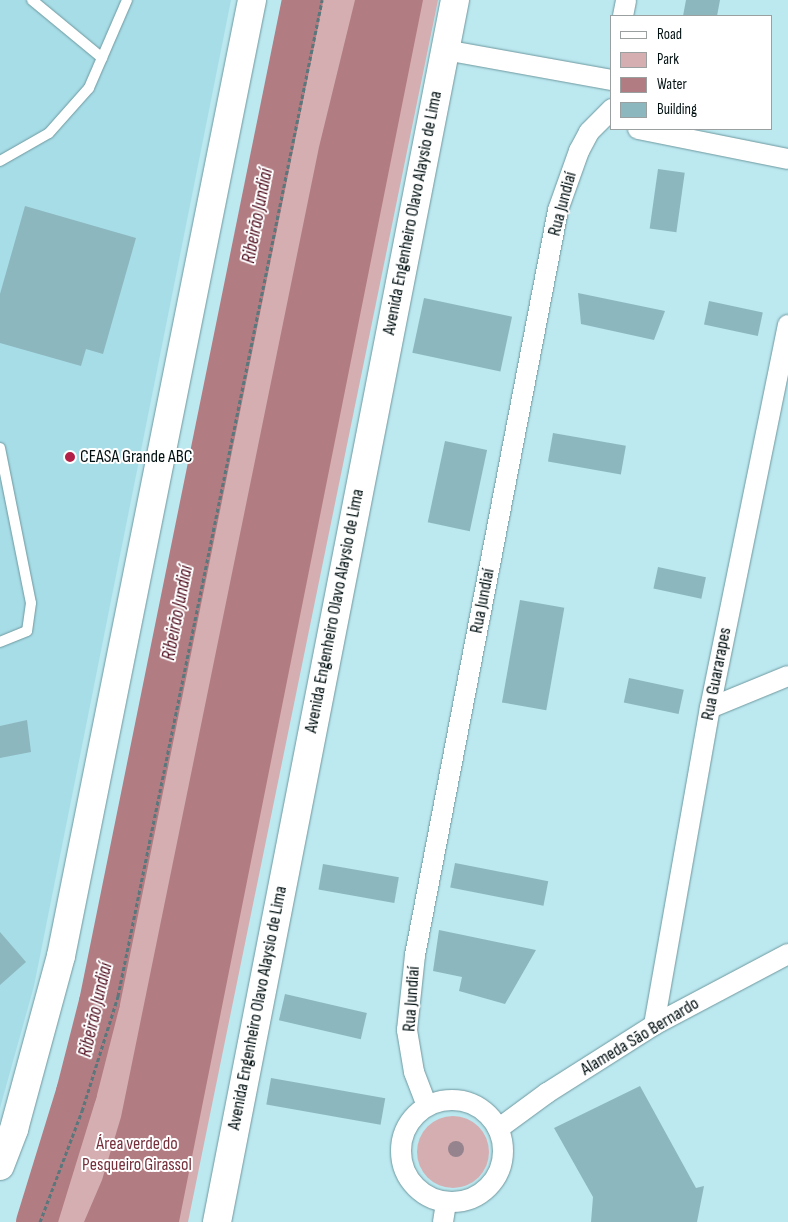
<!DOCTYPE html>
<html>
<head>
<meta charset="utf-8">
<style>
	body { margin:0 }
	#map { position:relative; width:788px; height:1222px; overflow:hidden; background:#bce8f0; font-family:"Sofia Sans Condensed",sans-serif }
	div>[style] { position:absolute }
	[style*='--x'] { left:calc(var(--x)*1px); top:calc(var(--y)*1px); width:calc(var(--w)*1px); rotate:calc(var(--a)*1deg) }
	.built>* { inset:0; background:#a7dde7 }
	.green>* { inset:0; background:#d5aeb2 }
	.round { border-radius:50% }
	.water>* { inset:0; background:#b17c82 }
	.river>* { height:41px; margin:-20.5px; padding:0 20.5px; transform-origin:20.5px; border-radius:20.5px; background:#b17c82 }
	.building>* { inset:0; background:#8cb7bf; transform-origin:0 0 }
	.path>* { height:3px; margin-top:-1.5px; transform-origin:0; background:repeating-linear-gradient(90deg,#5a777c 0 4px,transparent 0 6.5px) }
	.roads { filter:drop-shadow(0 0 1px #6e989f) drop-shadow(0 0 1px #6e989f) }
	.lane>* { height:10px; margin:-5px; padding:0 5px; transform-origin:5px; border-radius:5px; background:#fff }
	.street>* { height:20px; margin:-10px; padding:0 10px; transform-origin:10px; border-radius:10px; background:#fff }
	.street>.ring { margin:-10px; padding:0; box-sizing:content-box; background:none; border:20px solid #fff; border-radius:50% }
	.secondary>* { height:28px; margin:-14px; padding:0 14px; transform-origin:14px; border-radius:14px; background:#fff }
	.trees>* { width:16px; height:16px; margin:-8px; border-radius:50%; background:#95838d }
	.dots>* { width:14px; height:14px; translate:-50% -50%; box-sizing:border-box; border:2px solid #fff; border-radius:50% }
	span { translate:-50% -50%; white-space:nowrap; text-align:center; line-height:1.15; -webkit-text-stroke:4px #fff; paint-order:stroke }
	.street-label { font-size:18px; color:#021012 }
	.poi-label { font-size:18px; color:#021012 }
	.left { translate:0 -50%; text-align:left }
	.park-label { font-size:18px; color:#75303c }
	.water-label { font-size:19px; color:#4f0c1d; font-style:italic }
	.legend { position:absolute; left:610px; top:15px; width:162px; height:115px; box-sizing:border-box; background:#fff; border:1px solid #9a9fa0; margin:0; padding:6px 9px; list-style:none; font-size:15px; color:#021012 }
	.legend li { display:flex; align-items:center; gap:10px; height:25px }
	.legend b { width:25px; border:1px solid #9a9fa0 }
</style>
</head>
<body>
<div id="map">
	<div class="built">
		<div style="clip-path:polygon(0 0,231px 0,34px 986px,0 1108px)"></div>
	</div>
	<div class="green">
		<div style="clip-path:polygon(317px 0,438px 0,188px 1222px,45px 1222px,86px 1114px)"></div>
		<div class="round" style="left:417px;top:1116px;width:72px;height:72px"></div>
	</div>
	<div class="water">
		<div style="clip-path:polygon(355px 0,423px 0,179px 1222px,84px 1222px,102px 1180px,121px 1117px,319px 147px)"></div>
	</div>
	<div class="river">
		<div style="--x:36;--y:1222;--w:136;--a:-72.9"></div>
		<div style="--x:76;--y:1092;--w:93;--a:-75.7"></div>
		<div style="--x:99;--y:1002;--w:1022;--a:-78.55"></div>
	</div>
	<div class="building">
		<div style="clip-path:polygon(686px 0,720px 0,717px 16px,683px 16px)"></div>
		<div style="left:658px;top:169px;width:27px;height:60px;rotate:8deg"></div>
		<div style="clip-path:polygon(25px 206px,136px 238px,103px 354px,86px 349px,81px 366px,0 343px,0 294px)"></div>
		<div style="clip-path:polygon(578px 293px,665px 311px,654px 340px,581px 324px)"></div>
		<div style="left:424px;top:298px;width:90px;height:56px;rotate:12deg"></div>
		<div style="left:709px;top:301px;width:55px;height:24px;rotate:12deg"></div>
		<div style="left:553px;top:433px;width:74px;height:29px;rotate:10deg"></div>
		<div style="left:445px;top:441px;width:43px;height:83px;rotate:12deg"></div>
		<div style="left:658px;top:567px;width:49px;height:22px;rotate:12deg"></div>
		<div style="left:520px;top:600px;width:45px;height:104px;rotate:10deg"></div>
		<div style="left:629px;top:678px;width:56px;height:25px;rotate:12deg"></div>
		<div style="clip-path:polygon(27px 720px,31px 752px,0 758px,0 726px)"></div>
		<div style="left:455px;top:863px;width:95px;height:25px;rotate:11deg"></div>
		<div style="left:323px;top:864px;width:77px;height:26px;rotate:10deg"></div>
		<div style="clip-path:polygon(439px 930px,536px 950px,505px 1004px,459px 991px,462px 977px,433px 971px)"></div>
		<div style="clip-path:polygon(0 932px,26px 962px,0 985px)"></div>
		<div style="left:285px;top:994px;width:84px;height:27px;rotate:13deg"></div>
		<div style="left:271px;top:1078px;width:116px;height:27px;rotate:10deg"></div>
		<div style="clip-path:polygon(640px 1086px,696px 1188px,704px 1186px,697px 1222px,591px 1222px,593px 1197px,554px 1128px)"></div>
	</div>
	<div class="path">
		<div style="--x:40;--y:1222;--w:119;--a:-69.3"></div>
		<div style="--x:82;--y:1111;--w:121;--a:-72.6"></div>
		<div style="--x:118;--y:996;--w:1017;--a:-78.42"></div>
	</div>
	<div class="roads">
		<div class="lane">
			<div style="--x:32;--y:0;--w:91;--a:39.6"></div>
			<div style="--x:0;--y:161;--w:56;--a:-29.7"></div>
			<div style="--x:49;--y:133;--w:60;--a:-48.4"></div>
			<div style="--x:89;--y:88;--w:96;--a:-66.6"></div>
			<div style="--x:0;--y:448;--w:158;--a:78.7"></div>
			<div style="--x:31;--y:603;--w:28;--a:98"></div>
			<div style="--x:27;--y:631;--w:29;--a:158"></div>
		</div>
		<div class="street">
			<div style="--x:623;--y:16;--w:16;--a:-79"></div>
			<div style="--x:445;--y:50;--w:170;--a:10.2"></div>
			<div style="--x:638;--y:129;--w:153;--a:11.3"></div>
			<div style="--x:710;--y:708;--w:84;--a:-22.3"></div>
			<div style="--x:654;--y:1025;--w:322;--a:-80"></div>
			<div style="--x:710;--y:708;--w:391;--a:-78.5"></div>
			<div class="ring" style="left:401px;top:1100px;width:82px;height:82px"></div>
			<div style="--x:427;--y:1106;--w:36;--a:-111"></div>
			<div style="--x:414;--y:1072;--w:43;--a:-99.5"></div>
			<div style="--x:407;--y:1030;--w:75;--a:-83.9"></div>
			<div style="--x:415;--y:955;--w:759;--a:-79.13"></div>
			<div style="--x:558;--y:210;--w:63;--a:-70.4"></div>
			<div style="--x:579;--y:151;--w:21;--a:-62"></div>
			<div style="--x:589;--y:132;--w:33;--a:-45"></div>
			<div style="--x:498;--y:1129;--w:61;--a:-36.3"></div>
			<div style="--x:547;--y:1093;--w:127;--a:-32.4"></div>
			<div style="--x:654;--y:1025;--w:152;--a:-27.9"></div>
			<div style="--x:443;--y:1222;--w:19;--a:-81"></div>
		</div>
		<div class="secondary">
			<div style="--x:0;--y:1166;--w:40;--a:-69"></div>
			<div style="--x:14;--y:1129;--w:179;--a:-74.8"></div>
			<div style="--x:61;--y:956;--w:975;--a:-78.7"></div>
			<div style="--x:217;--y:1222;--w:1245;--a:-78.98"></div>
		</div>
	</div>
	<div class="trees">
		<div style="left:456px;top:1149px"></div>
	</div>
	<div class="dots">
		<div style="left:70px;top:457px;background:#b22047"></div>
	</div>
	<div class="street-label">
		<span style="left:563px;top:204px;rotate:-75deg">Rua Jundiaí</span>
		<span style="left:413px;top:213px;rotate:-79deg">Avenida Engenheiro Olavo Alaysio de Lima</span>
		<span style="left:483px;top:601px;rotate:-79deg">Rua Jundiaí</span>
		<span style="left:335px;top:611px;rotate:-79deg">Avenida Engenheiro Olavo Alaysio de Lima</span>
		<span style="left:717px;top:674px;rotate:-79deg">Rua Guararapes</span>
		<span style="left:412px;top:999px;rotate:-86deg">Rua Jundiaí</span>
		<span style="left:258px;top:1008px;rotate:-79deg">Avenida Engenheiro Olavo Alaysio de Lima</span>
		<span style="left:640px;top:1037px;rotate:-31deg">Alameda São Bernardo</span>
	</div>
	<div class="poi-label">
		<span class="left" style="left:80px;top:457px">CEASA Grande ABC</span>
	</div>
	<div class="park-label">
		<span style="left:137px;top:1155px">Área verde do<br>Pesqueiro Girassol</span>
	</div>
	<div class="water-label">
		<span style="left:258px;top:216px;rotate:-79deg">Ribeirão Jundiaí</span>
		<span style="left:178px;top:613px;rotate:-79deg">Ribeirão Jundiaí</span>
		<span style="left:96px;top:1010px;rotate:-77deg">Ribeirão Jundiaí</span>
	</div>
	<ul class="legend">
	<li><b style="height:6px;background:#fff"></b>Road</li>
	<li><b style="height:14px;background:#d5aeb2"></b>Park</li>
	<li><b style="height:14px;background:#b17c82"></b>Water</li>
	<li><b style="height:14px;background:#8cb7bf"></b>Building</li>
	</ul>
</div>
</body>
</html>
